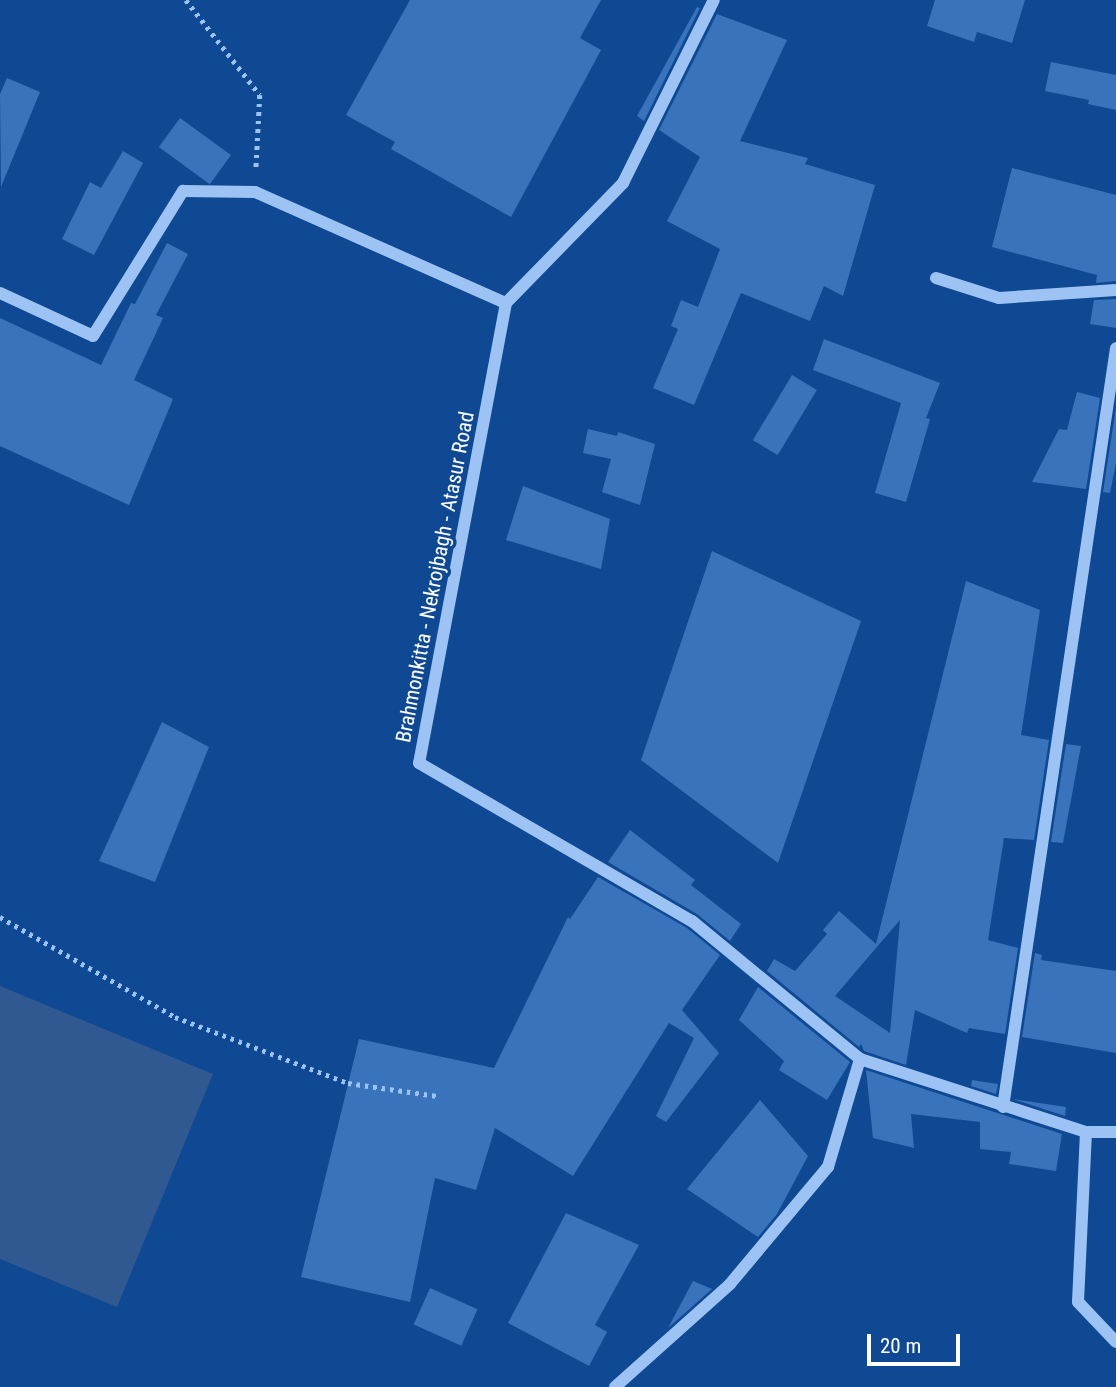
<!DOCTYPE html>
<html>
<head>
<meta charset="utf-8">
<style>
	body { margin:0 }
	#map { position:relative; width:1116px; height:1387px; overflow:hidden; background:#0f4993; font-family:"Roboto Condensed",sans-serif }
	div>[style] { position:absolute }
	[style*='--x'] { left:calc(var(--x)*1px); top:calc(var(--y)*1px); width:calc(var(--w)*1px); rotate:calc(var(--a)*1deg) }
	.water>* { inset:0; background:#2f5990 }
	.building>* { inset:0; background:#3873bc; transform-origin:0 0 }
	.path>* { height:4.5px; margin-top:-2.25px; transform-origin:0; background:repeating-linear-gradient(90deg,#9cc3f4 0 3.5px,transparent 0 8.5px) }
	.minor>* { height:12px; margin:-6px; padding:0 6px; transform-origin:6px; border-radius:6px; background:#9cc3f4 }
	span { translate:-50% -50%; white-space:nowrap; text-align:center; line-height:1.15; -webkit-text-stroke:7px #0f4993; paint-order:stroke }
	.street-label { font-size:21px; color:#fff }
	.scale { position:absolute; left:867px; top:1334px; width:93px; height:32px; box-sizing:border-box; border:4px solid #fff; border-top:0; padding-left:9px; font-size:21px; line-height:24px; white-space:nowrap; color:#fff; -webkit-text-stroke:5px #0f4993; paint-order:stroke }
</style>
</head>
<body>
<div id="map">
	<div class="water">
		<div style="clip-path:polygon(0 986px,213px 1074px,117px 1307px,0 1259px)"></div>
	</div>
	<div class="building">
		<div style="clip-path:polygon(410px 0,601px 0,580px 38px,601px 50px,511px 217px,391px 149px,395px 142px,346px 115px)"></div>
		<div style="clip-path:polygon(935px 0,1025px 0,1012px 43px,977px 32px,974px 42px,927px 26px)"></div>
		<div style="clip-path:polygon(697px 7px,700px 8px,644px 121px,637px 116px)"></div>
		<div style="clip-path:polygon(717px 14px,787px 40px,740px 141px,808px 158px,805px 164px,875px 185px,843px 296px,824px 286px,810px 321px,741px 293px,694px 405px,653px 388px,678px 329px,671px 326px,681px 300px,698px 307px,720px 249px,667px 221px,700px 157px,659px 130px)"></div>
		<div style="clip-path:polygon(1051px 62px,1116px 75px,1116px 110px,1088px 104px,1089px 100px,1045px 91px)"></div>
		<div style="clip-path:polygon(7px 78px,40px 92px,1px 187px,0 94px)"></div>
		<div style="left:180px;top:118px;width:63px;height:36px;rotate:36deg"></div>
		<div style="clip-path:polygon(123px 151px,143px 163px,94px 255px,62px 239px,90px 182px,101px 188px)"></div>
		<div style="clip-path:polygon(1012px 168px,1116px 195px,1116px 281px,1096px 283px,1097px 275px,992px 247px)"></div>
		<div style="clip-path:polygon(167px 243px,188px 254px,156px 315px,163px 318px,134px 380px,173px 399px,129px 505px,0 446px,0 318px,101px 365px,131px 303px,135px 304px)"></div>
		<div style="clip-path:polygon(1116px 299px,1116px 328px,1090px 324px,1094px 300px)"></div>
		<div style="clip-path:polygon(824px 339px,940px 383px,926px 418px,930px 419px,906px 502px,875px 493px,901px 403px,813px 370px)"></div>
		<div style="left:792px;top:375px;width:29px;height:76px;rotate:31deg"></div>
		<div style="clip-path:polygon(1077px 392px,1100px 398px,1086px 489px,1032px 482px,1059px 429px,1067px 430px)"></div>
		<div style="clip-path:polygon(1116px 407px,1116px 463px,1110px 493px,1103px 492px)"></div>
		<div style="clip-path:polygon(588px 429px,617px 436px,618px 432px,655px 444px,640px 505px,602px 492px,611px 459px,583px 453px)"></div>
		<div style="clip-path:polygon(523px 486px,610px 519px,601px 569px,506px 540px)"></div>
		<div style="clip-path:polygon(712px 551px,861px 621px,778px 863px,641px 760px)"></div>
		<div style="clip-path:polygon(evenodd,966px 581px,1040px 610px,1021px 735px,1049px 740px,1034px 840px,1004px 838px,988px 940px,1018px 948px,1005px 1034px,969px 1028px,967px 1033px,915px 1010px,906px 1065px,864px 1051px,861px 1044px,859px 1047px,767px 971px,774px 959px,795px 971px,827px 934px,823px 930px,839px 911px,876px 944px,966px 581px,900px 920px,890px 1033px,835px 996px,900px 920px)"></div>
		<div style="clip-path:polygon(162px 722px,209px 747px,155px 882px,99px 861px)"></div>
		<div style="clip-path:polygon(1066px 744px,1081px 746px,1063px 843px,1051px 842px)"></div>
		<div style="clip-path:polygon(630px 830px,695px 880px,691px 885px,741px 924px,730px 941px,697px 914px,608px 862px)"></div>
		<div style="clip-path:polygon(598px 877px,687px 928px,720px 955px,682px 1010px,719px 1053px,666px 1122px,656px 1116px,694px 1038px,669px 1023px,573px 1176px,495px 1128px,476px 1190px,435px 1178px,410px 1302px,301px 1277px,359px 1039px,494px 1068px,568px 917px,570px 919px)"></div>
		<div style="clip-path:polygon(1035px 953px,1042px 955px,1041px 960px,1116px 971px,1116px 1053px,1022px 1037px)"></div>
		<div style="clip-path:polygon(758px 987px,850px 1062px,827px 1100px,779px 1070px,784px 1061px,739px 1020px)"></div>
		<div style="clip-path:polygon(866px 1070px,1062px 1134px,1056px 1171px,1009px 1164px,1011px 1152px,980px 1149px,980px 1122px,911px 1114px,914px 1148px,873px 1138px)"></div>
		<div style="clip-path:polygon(972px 1080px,998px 1084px,996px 1094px,971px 1086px)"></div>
		<div style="clip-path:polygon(1013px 1099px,1066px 1107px,1065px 1116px)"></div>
		<div style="clip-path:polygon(760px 1100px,808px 1156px,777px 1214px,758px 1237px,687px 1189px)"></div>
		<div style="clip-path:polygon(566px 1213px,639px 1245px,595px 1325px,607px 1332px,589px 1366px,508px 1323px)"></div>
		<div style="clip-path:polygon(693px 1281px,712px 1289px,668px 1328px)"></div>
		<div style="left:430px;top:1288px;width:52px;height:40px;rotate:24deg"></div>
	</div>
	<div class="path">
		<div style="--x:186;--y:0;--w:120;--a:52.1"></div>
		<div style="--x:260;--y:95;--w:76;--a:93"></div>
		<div style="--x:0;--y:917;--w:202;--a:29.7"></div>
		<div style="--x:175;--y:1017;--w:185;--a:20.9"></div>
		<div style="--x:348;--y:1083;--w:90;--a:8.3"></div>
	</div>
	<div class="minor">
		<div style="--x:936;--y:278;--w:66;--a:17.6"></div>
		<div style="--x:999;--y:298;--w:117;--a:-3.9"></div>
		<div style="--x:0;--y:293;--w:102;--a:24.8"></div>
		<div style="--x:93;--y:336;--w:171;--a:-58.2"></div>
		<div style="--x:183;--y:191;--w:72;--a:0.8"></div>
		<div style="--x:255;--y:192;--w:274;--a:23.9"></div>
		<div style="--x:506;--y:303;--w:468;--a:100.7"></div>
		<div style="--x:419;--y:763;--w:315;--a:30.1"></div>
		<div style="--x:692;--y:921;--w:217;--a:39.4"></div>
		<div style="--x:860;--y:1059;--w:237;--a:17.9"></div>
		<div style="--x:1086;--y:1132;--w:30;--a:0"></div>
		<div style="--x:506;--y:303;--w:168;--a:-45.7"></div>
		<div style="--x:623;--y:183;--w:204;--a:-63.6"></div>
		<div style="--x:1003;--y:1107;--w:767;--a:-81.53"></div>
		<div style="--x:1086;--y:1132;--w:170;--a:92.7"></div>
		<div style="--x:1078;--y:1302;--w:55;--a:46.5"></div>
		<div style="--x:615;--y:1387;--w:154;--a:-41.8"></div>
		<div style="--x:730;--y:1284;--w:153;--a:-50.1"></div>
		<div style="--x:828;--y:1167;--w:113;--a:-73.5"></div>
	</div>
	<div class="street-label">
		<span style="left:435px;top:577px;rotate:-79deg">Brahmonkitta - Nekrojbagh - Atasur Road</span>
	</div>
	<div class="scale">20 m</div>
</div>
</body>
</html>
